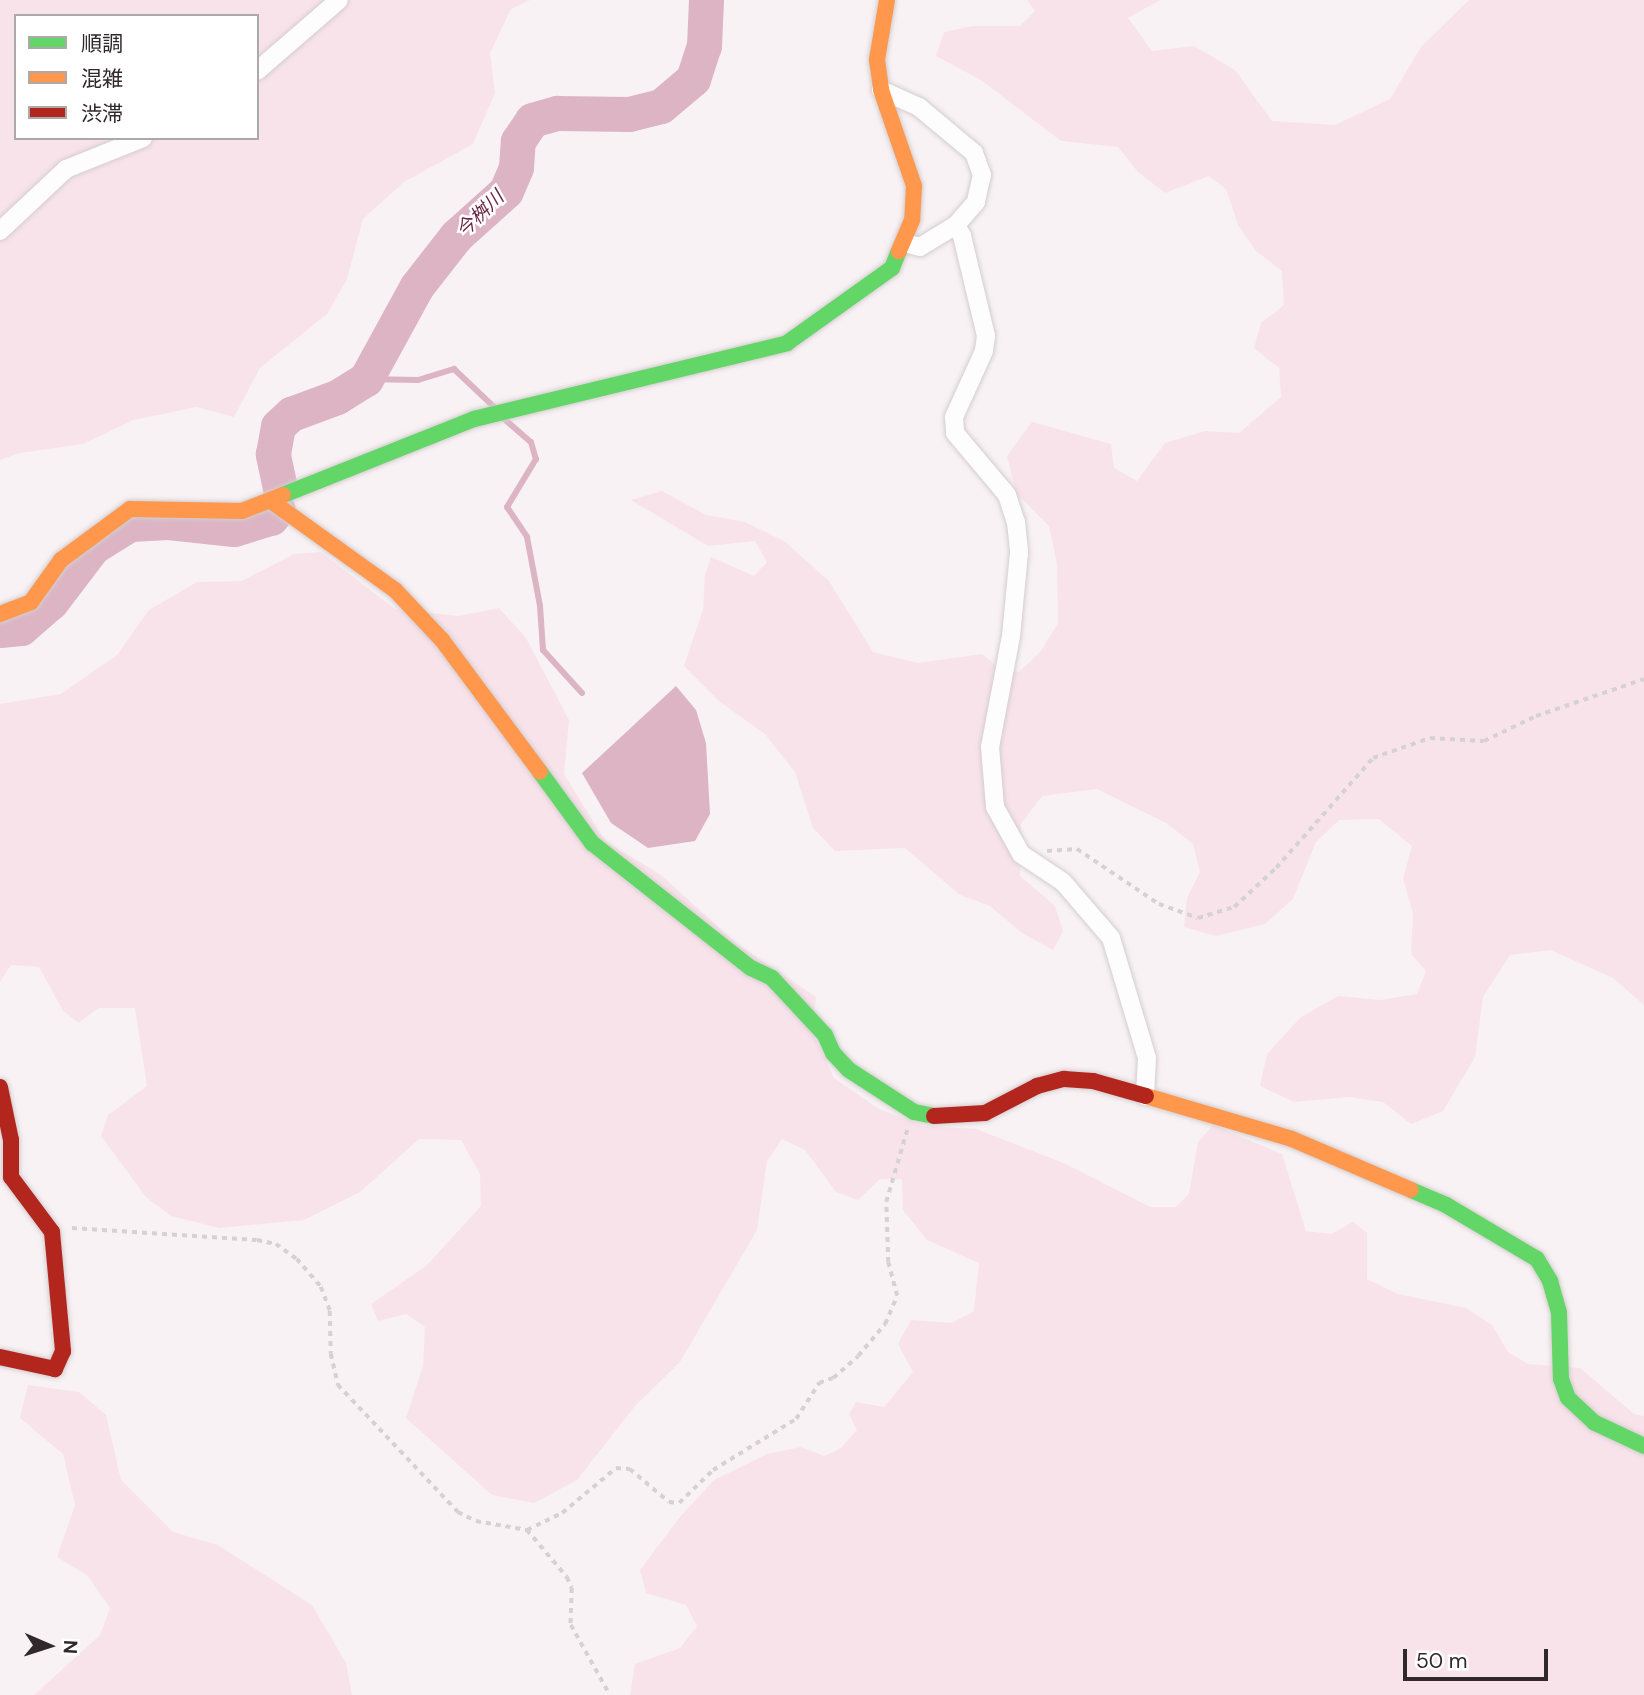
<!DOCTYPE html>
<html>
<head>
<meta charset="utf-8">
<style>
	body { margin:0 }
	#map { position:relative; width:1644px; height:1695px; overflow:hidden; background:#f8f2f4; font-family:"DM Sans","Noto Sans JP",sans-serif }
	div>[style] { position:absolute }
	[style*='--x'] { left:calc(var(--x)*1px); top:calc(var(--y)*1px); width:calc(var(--w)*1px); rotate:calc(var(--a)*1deg) }
	.green>* { inset:0; background:#f9e3eb }
	.water>* { inset:0; background:#ddb4c4 }
	.stream>* { height:6px; margin:-3px; padding:0 3px; transform-origin:3px; border-radius:3px; background:#ddb4c4 }
	.river>* { height:35px; margin:-17.5px; padding:0 17.5px; transform-origin:17.5px; border-radius:17.5px; background:#ddb4c4 }
	.path>* { height:3.5px; margin-top:-1.75px; transform-origin:0; background:repeating-linear-gradient(90deg,#d4d2d2 0 5px,transparent 0 10px) }
	.roads { filter:drop-shadow(0 0 2px #d4cdcf) drop-shadow(0 0 2px #d4cdcf) }
	.street>* { height:18px; margin:-9px; padding:0 9px; transform-origin:9px; border-radius:9px; background:#fefdfd }
	.fast>* { height:16px; margin:-8px; padding:0 8px; transform-origin:8px; border-radius:8px; background:#63d668 }
	.slow>* { height:16px; margin:-8px; padding:0 8px; transform-origin:8px; border-radius:8px; background:#ff974d }
	.jam>* { height:16px; margin:-8px; padding:0 8px; transform-origin:8px; border-radius:8px; background:#b3261e }
	span { translate:-50% -50%; white-space:nowrap; text-align:center; line-height:1.15; -webkit-text-stroke:5px #fff; paint-order:stroke }
	.water-label { font-size:19px; color:#692545; font-style:italic }
	.legend { position:absolute; left:14px; top:14px; width:245px; height:126px; box-sizing:border-box; background:#fff; border:2px solid #aca9aa; margin:0; padding:9px 12px; list-style:none; font-size:21px; color:#30282b }
	.legend li { display:flex; align-items:center; gap:14px; height:35px }
	.legend b { width:35px; border:2px solid #aca9aa }
	.north { position:absolute; left:14px; top:1611px; width:70px; height:70px; -webkit-text-stroke:5px #fff; paint-order:stroke; rotate:93deg; font-size:19px; font-weight:700; line-height:28px; text-align:center; color:#30282b }
	.north::after { content:''; display:block; margin:auto; width:24px; height:32px; background:#30282b; clip-path:polygon(50% 0,100% 100%,50% 72%,0 100%) }
	.scale { position:absolute; left:1403px; top:1649px; width:145px; height:32px; box-sizing:border-box; border:4px solid #30282b; border-top:0; padding-left:9px; font-size:21px; line-height:24px; white-space:nowrap; color:#30282b; -webkit-text-stroke:5px #fff; paint-order:stroke }
</style>
</head>
<body>
<div id="map">
	<div class="green">
		<div style="clip-path:polygon(evenodd,0 0,530px 0,511px 9px,490px 53px,495px 93px,473px 144px,404px 182px,363px 219px,347px 279px,327px 314px,260px 368px,234px 417px,197px 407px,133px 420px,83px 444px,20px 453px,0 460px,0 0,16px 16px,257px 16px,257px 138px,16px 138px,16px 16px)"></div>
		<div style="clip-path:polygon(1027px 0,1160px 0,1128px 18px,1152px 51px,1194px 46px,1235px 70px,1272px 121px,1335px 125px,1390px 99px,1421px 47px,1469px 0,1644px 0,1644px 1005px,1613px 978px,1551px 950px,1510px 955px,1483px 997px,1475px 1057px,1443px 1111px,1411px 1124px,1383px 1102px,1349px 1097px,1294px 1102px,1260px 1086px,1267px 1054px,1301px 1017px,1338px 996px,1380px 1000px,1417px 994px,1426px 971px,1411px 954px,1413px 913px,1403px 879px,1412px 846px,1379px 819px,1339px 820px,1316px 842px,1293px 899px,1265px 924px,1216px 936px,1184px 927px,1187px 898px,1200px 872px,1193px 844px,1166px 823px,1097px 789px,1042px 796px,1021px 824px,1020px 876px,1055px 906px,1063px 931px,1053px 950px,1022px 933px,990px 906px,960px 895px,905px 848px,835px 851px,813px 828px,795px 772px,765px 734px,720px 702px,684px 666px,703px 610px,705px 575px,711px 557px,754px 576px,767px 562px,755px 541px,708px 546px,631px 500px,662px 491px,706px 515px,745px 522px,784px 541px,829px 581px,873px 652px,918px 663px,982px 654px,1000px 669px,1019px 672px,1041px 651px,1058px 623px,1057px 564px,1049px 526px,1016px 493px,1007px 456px,1032px 422px,1111px 444px,1114px 468px,1137px 481px,1165px 443px,1205px 431px,1239px 433px,1281px 397px,1279px 368px,1254px 348px,1261px 323px,1284px 305px,1282px 271px,1256px 251px,1238px 225px,1226px 189px,1209px 176px,1165px 193px,1138px 172px,1118px 147px,1061px 141px,981px 80px,936px 56px,944px 32px,973px 26px,1020px 26px,1035px 11px)"></div>
		<div style="clip-path:polygon(321px 552px,395px 609px,459px 616px,499px 608px,526px 638px,569px 720px,564px 774px,606px 842px,660px 874px,736px 943px,816px 997px,812px 1032px,834px 1078px,879px 1109px,923px 1126px,976px 1129px,1066px 1164px,1150px 1207px,1176px 1207px,1189px 1194px,1198px 1142px,1213px 1125px,1282px 1154px,1306px 1231px,1331px 1234px,1353px 1222px,1367px 1233px,1367px 1279px,1398px 1294px,1466px 1308px,1492px 1325px,1508px 1352px,1528px 1364px,1580px 1368px,1634px 1414px,1644px 1416px,1644px 1695px,630px 1695px,635px 1664px,680px 1648px,697px 1626px,686px 1605px,646px 1593px,640px 1570px,680px 1517px,714px 1480px,767px 1454px,801px 1447px,824px 1456px,840px 1449px,857px 1430px,849px 1414px,856px 1402px,884px 1407px,913px 1372px,898px 1344px,911px 1320px,952px 1323px,974px 1311px,979px 1263px,927px 1240px,903px 1210px,902px 1179px,880px 1179px,858px 1200px,836px 1192px,805px 1150px,782px 1139px,767px 1161px,757px 1230px,680px 1362px,635px 1406px,577px 1480px,534px 1503px,492px 1495px,406px 1418px,423px 1366px,425px 1327px,406px 1314px,378px 1321px,371px 1304px,426px 1266px,481px 1206px,480px 1174px,461px 1140px,419px 1139px,360px 1192px,304px 1220px,219px 1228px,171px 1216px,146px 1197px,101px 1136px,108px 1115px,147px 1086px,135px 1008px,98px 1008px,79px 1023px,63px 1011px,39px 967px,11px 965px,0 982px,0 704px,61px 694px,117px 655px,149px 610px,197px 582px,242px 581px,294px 554px)"></div>
		<div style="clip-path:polygon(28px 1385px,79px 1392px,106px 1415px,121px 1480px,173px 1532px,218px 1545px,312px 1605px,346px 1663px,352px 1695px,34px 1695px,100px 1635px,110px 1608px,88px 1576px,57px 1557px,75px 1505px,63px 1454px,20px 1418px)"></div>
	</div>
	<div class="water">
		<div style="clip-path:polygon(676px 686px,696px 710px,706px 743px,710px 814px,695px 841px,648px 848px,611px 823px,582px 773px)"></div>
	</div>
	<div class="stream">
		<div style="--x:366;--y:379;--w:52;--a:1.1"></div>
		<div style="--x:418;--y:380;--w:38;--a:-17"></div>
		<div style="--x:454;--y:369;--w:55;--a:43.5"></div>
		<div style="--x:503;--y:418;--w:37;--a:41"></div>
		<div style="--x:531;--y:442;--w:18;--a:74"></div>
		<div style="--x:536;--y:459;--w:56;--a:121.1"></div>
		<div style="--x:507;--y:507;--w:36;--a:56"></div>
		<div style="--x:527;--y:537;--w:70;--a:79.3"></div>
		<div style="--x:540;--y:606;--w:44;--a:86.1"></div>
		<div style="--x:543;--y:650;--w:58;--a:47.8"></div>
	</div>
	<div class="river">
		<div style="--x:280;--y:488;--w:35;--a:-102"></div>
		<div style="--x:273;--y:454;--w:28;--a:-80"></div>
		<div style="--x:278;--y:426;--w:18;--a:-43"></div>
		<div style="--x:291;--y:414;--w:49;--a:-20.3"></div>
		<div style="--x:337;--y:397;--w:34;--a:-32"></div>
		<div style="--x:366;--y:379;--w:106;--a:-61.3"></div>
		<div style="--x:417;--y:286;--w:63;--a:-52"></div>
		<div style="--x:456;--y:236;--w:67;--a:-42"></div>
		<div style="--x:506;--y:191;--w:26;--a:-67"></div>
		<div style="--x:516;--y:167;--w:26;--a:-86"></div>
		<div style="--x:518;--y:141;--w:25;--a:-56"></div>
		<div style="--x:532;--y:120;--w:26;--a:-16"></div>
		<div style="--x:557;--y:113;--w:72;--a:0.8"></div>
		<div style="--x:629;--y:114;--w:33;--a:-14"></div>
		<div style="--x:661;--y:106;--w:42;--a:-40.2"></div>
		<div style="--x:693;--y:79;--w:35;--a:-72"></div>
		<div style="--x:704;--y:46;--w:46;--a:-87.5"></div>
		<div style="--x:0;--y:630;--w:21;--a:-5"></div>
		<div style="--x:21;--y:628;--w:40;--a:-41"></div>
		<div style="--x:51;--y:602;--w:69;--a:-52.6"></div>
		<div style="--x:93;--y:547;--w:44;--a:-31.9"></div>
		<div style="--x:130;--y:524;--w:38;--a:-3"></div>
		<div style="--x:168;--y:522;--w:66;--a:6.1"></div>
		<div style="--x:234;--y:529;--w:39;--a:-17"></div>
		<div style="--x:271;--y:518;--w:11;--a:-52"></div>
	</div>
	<div class="path">
		<div style="--x:1047;--y:851;--w:30;--a:-4"></div>
		<div style="--x:1077;--y:849;--w:99;--a:33.9"></div>
		<div style="--x:1159;--y:904;--w:41;--a:19.7"></div>
		<div style="--x:1198;--y:918;--w:38;--a:-17"></div>
		<div style="--x:1234;--y:907;--w:57;--a:-42.9"></div>
		<div style="--x:1276;--y:868;--w:147;--a:-48.6"></div>
		<div style="--x:1373;--y:758;--w:60;--a:-19.3"></div>
		<div style="--x:1430;--y:738;--w:54;--a:3.2"></div>
		<div style="--x:1484;--y:741;--w:58;--a:-25.7"></div>
		<div style="--x:1536;--y:716;--w:114;--a:-18.9"></div>
		<div style="--x:72;--y:1228;--w:185;--a:3.7"></div>
		<div style="--x:257;--y:1240;--w:19;--a:12"></div>
		<div style="--x:276;--y:1244;--w:26;--a:36"></div>
		<div style="--x:297;--y:1259;--w:37;--a:49"></div>
		<div style="--x:321;--y:1287;--w:26;--a:69"></div>
		<div style="--x:330;--y:1311;--w:43;--a:88.7"></div>
		<div style="--x:331;--y:1354;--w:32;--a:77"></div>
		<div style="--x:338;--y:1385;--w:175;--a:46.6"></div>
		<div style="--x:458;--y:1512;--w:20;--a:27"></div>
		<div style="--x:476;--y:1521;--w:52;--a:10"></div>
		<div style="--x:527;--y:1530;--w:62;--a:49.6"></div>
		<div style="--x:567;--y:1577;--w:12;--a:66"></div>
		<div style="--x:572;--y:1588;--w:37;--a:92"></div>
		<div style="--x:571;--y:1625;--w:80;--a:60.9"></div>
		<div style="--x:527;--y:1530;--w:39;--a:-26"></div>
		<div style="--x:562;--y:1513;--w:70;--a:-39.8"></div>
		<div style="--x:616;--y:1468;--w:14;--a:4"></div>
		<div style="--x:630;--y:1469;--w:51;--a:40.2"></div>
		<div style="--x:669;--y:1502;--w:10;--a:6"></div>
		<div style="--x:679;--y:1503;--w:47;--a:-44.1"></div>
		<div style="--x:713;--y:1470;--w:97;--a:-31.6"></div>
		<div style="--x:796;--y:1419;--w:43;--a:-57.4"></div>
		<div style="--x:819;--y:1383;--w:15;--a:-20"></div>
		<div style="--x:833;--y:1378;--w:33;--a:-41"></div>
		<div style="--x:858;--y:1356;--w:42;--a:-49.8"></div>
		<div style="--x:885;--y:1324;--w:30;--a:-67"></div>
		<div style="--x:897;--y:1296;--w:35;--a:-105"></div>
		<div style="--x:888;--y:1262;--w:60;--a:-91.9"></div>
		<div style="--x:886;--y:1202;--w:75;--a:-73.7"></div>
	</div>
	<div class="roads">
		<div class="street">
			<div style="--x:257;--y:71;--w:108;--a:-40.9"></div>
			<div style="--x:881;--y:90;--w:42;--a:24.1"></div>
			<div style="--x:919;--y:107;--w:72;--a:39.9"></div>
			<div style="--x:974;--y:153;--w:23;--a:70"></div>
			<div style="--x:982;--y:175;--w:28;--a:103"></div>
			<div style="--x:976;--y:202;--w:30;--a:131"></div>
			<div style="--x:956;--y:225;--w:42;--a:148.6"></div>
			<div style="--x:920;--y:247;--w:16;--a:-165"></div>
			<div style="--x:956;--y:225;--w:13;--a:61"></div>
			<div style="--x:962;--y:236;--w:103;--a:76.5"></div>
			<div style="--x:986;--y:336;--w:15;--a:98"></div>
			<div style="--x:984;--y:351;--w:72;--a:114.4"></div>
			<div style="--x:954;--y:417;--w:16;--a:86"></div>
			<div style="--x:955;--y:433;--w:81;--a:50"></div>
			<div style="--x:1007;--y:495;--w:28;--a:72"></div>
			<div style="--x:1016;--y:522;--w:31;--a:84"></div>
			<div style="--x:1019;--y:553;--w:83;--a:95.5"></div>
			<div style="--x:1011;--y:636;--w:113;--a:100.7"></div>
			<div style="--x:990;--y:747;--w:60;--a:85.2"></div>
			<div style="--x:995;--y:807;--w:54;--a:61"></div>
			<div style="--x:1021;--y:854;--w:50;--a:33.7"></div>
			<div style="--x:1063;--y:882;--w:74;--a:49.4"></div>
			<div style="--x:1111;--y:938;--w:125;--a:73.3"></div>
			<div style="--x:1147;--y:1058;--w:38;--a:93"></div>
			<div style="--x:0;--y:231;--w:91;--a:-43.2"></div>
			<div style="--x:66;--y:169;--w:83;--a:-21.9"></div>
		</div>
		<div class="fast">
			<div style="--x:283;--y:495;--w:206;--a:-21.7"></div>
			<div style="--x:474;--y:419;--w:322;--a:-13.6"></div>
			<div style="--x:787;--y:343;--w:129;--a:-35.5"></div>
			<div style="--x:892;--y:268;--w:18;--a:-68"></div>
			<div style="--x:540;--y:772;--w:88;--a:53.8"></div>
			<div style="--x:592;--y:843;--w:202;--a:38.2"></div>
			<div style="--x:751;--y:968;--w:23;--a:25"></div>
			<div style="--x:772;--y:978;--w:78;--a:47.1"></div>
			<div style="--x:825;--y:1035;--w:20;--a:66"></div>
			<div style="--x:833;--y:1053;--w:23;--a:47"></div>
			<div style="--x:849;--y:1070;--w:77;--a:32.9"></div>
			<div style="--x:914;--y:1112;--w:20;--a:11"></div>
			<div style="--x:1411;--y:1190;--w:38;--a:23"></div>
			<div style="--x:1446;--y:1205;--w:106;--a:30.7"></div>
			<div style="--x:1537;--y:1259;--w:26;--a:59"></div>
			<div style="--x:1550;--y:1281;--w:33;--a:74"></div>
			<div style="--x:1559;--y:1313;--w:66;--a:88.3"></div>
			<div style="--x:1561;--y:1379;--w:20;--a:70"></div>
			<div style="--x:1568;--y:1398;--w:37;--a:43"></div>
			<div style="--x:1595;--y:1423;--w:54;--a:25.1"></div>
		</div>
		<div class="slow">
			<div style="--x:887;--y:0;--w:61;--a:99.5"></div>
			<div style="--x:877;--y:60;--w:30;--a:82"></div>
			<div style="--x:881;--y:90;--w:102;--a:71"></div>
			<div style="--x:914;--y:186;--w:34;--a:93"></div>
			<div style="--x:912;--y:220;--w:34;--a:113"></div>
			<div style="--x:271;--y:501;--w:153;--a:35.7"></div>
			<div style="--x:395;--y:590;--w:69;--a:46.8"></div>
			<div style="--x:442;--y:640;--w:164;--a:53.4"></div>
			<div style="--x:0;--y:614;--w:33;--a:-21"></div>
			<div style="--x:31;--y:602;--w:52;--a:-54.5"></div>
			<div style="--x:61;--y:560;--w:86;--a:-36.5"></div>
			<div style="--x:130;--y:509;--w:112;--a:1"></div>
			<div style="--x:242;--y:511;--w:44;--a:-21.3"></div>
			<div style="--x:1146;--y:1096;--w:152;--a:16.4"></div>
			<div style="--x:1292;--y:1139;--w:129;--a:23.2"></div>
		</div>
		<div class="jam">
			<div style="--x:0;--y:1087;--w:54;--a:78.3"></div>
			<div style="--x:11;--y:1140;--w:37;--a:90"></div>
			<div style="--x:11;--y:1177;--w:69;--a:53.3"></div>
			<div style="--x:52;--y:1232;--w:120;--a:84.7"></div>
			<div style="--x:63;--y:1351;--w:20;--a:114"></div>
			<div style="--x:55;--y:1369;--w:56;--a:-167.7"></div>
			<div style="--x:934;--y:1116;--w:51;--a:-3.4"></div>
			<div style="--x:985;--y:1113;--w:59;--a:-27.4"></div>
			<div style="--x:1037;--y:1086;--w:28;--a:-15"></div>
			<div style="--x:1064;--y:1079;--w:29;--a:4"></div>
			<div style="--x:1093;--y:1081;--w:55;--a:15.8"></div>
		</div>
	</div>
	<div class="water-label">
		<span style="left:480px;top:214px;rotate:-44deg">今桝川</span>
	</div>
	<ul class="legend">
	<li><b style="height:9px;background:#63d668"></b>順調</li>
	<li><b style="height:9px;background:#ff974d"></b>混雑</li>
	<li><b style="height:9px;background:#b3261e"></b>渋滞</li>
	</ul>
	<div class="north">N</div>
	<div class="scale">50 m</div>
</div>
</body>
</html>
